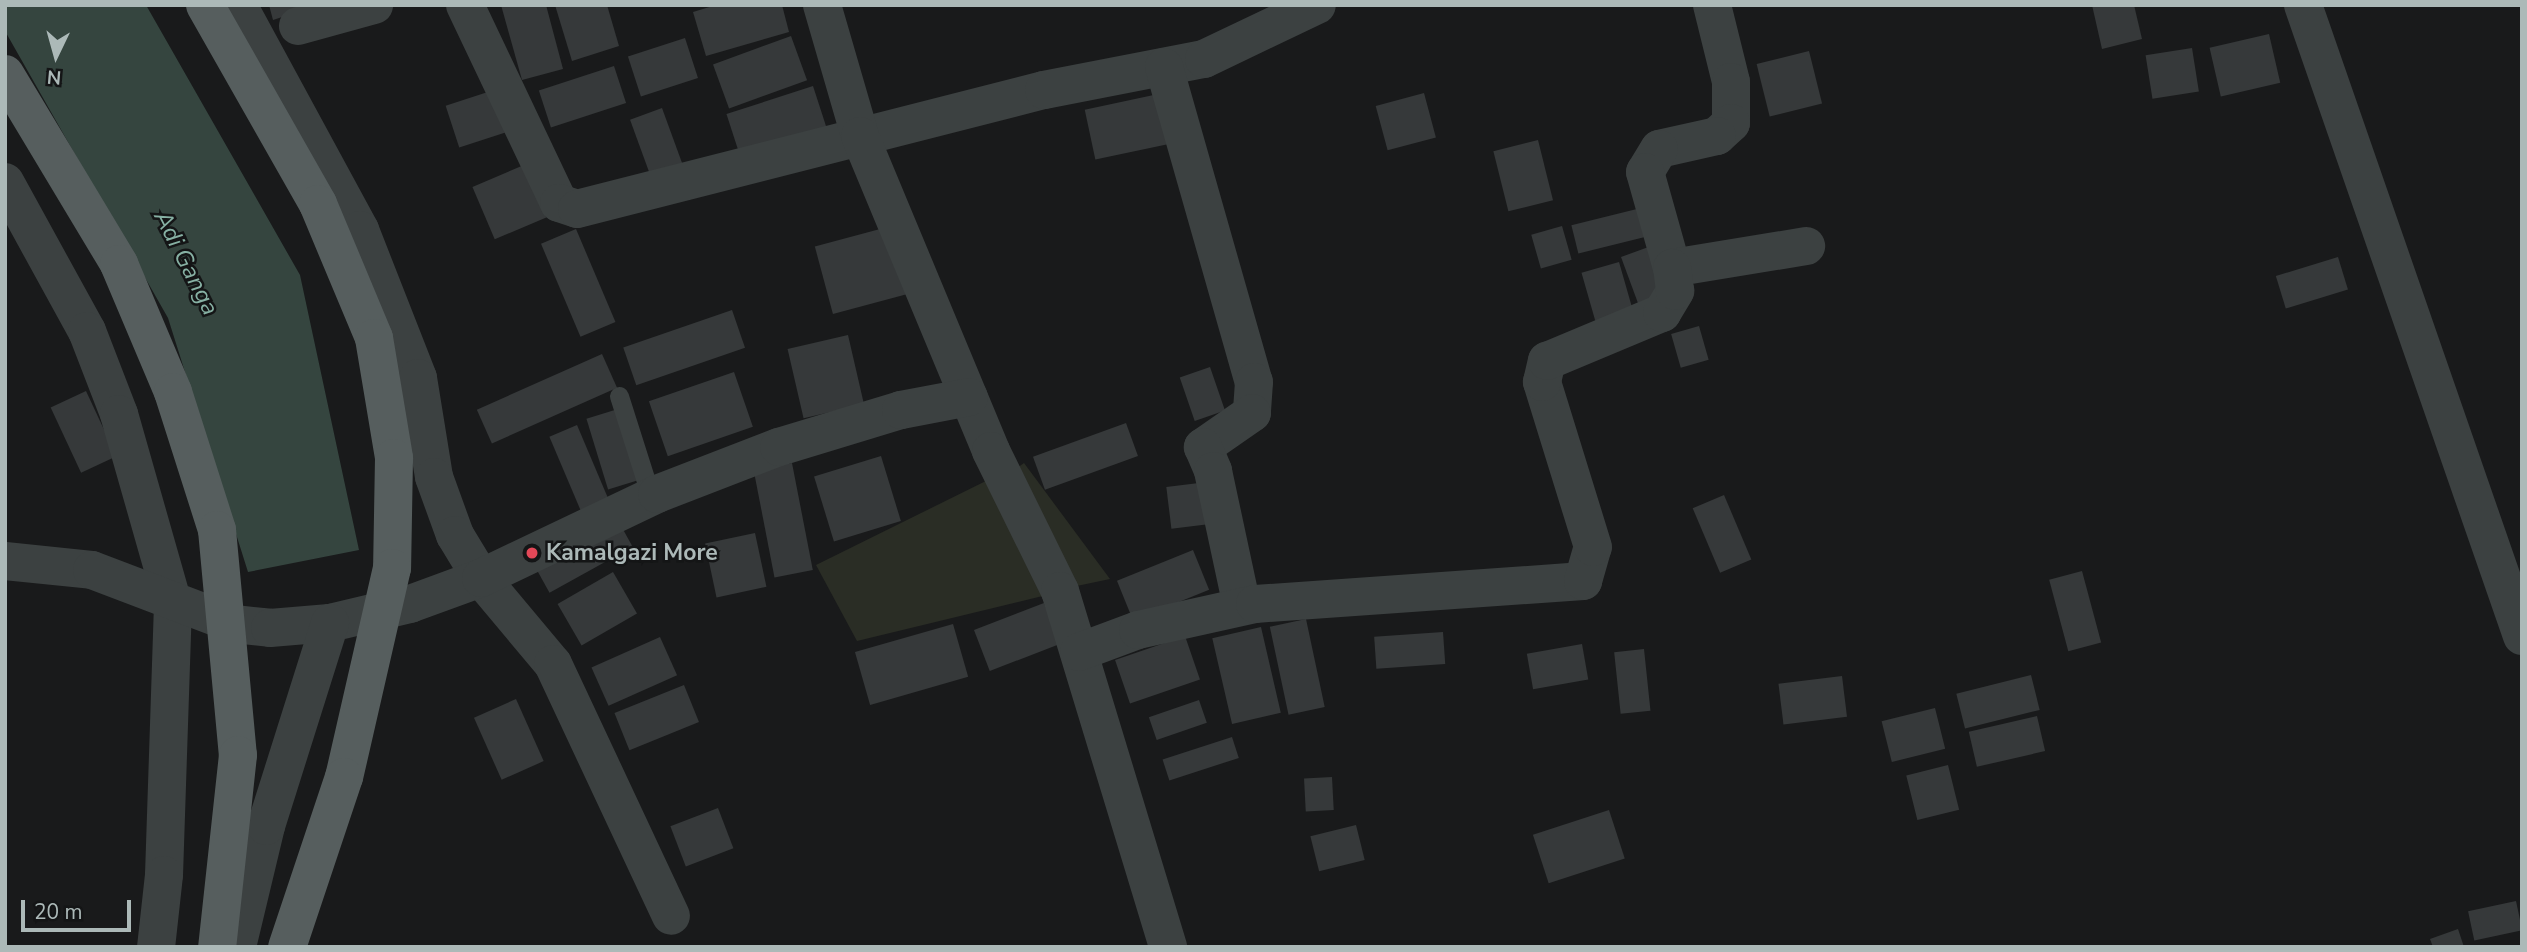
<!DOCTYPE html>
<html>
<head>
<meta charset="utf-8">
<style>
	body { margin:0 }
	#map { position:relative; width:2527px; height:952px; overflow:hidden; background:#191a1b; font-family:"Nunito Sans",sans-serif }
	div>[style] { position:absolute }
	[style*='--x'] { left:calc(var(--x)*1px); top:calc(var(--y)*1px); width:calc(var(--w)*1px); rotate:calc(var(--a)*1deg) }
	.green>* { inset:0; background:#2a2d25 }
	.water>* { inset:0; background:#35453f }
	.building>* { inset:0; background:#36393a; transform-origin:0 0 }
	.lane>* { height:19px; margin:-9.5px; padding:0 9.5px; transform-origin:9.5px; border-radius:9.5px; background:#3c4141 }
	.street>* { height:38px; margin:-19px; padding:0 19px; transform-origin:19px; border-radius:19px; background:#3c4141 }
	.primary-bridge>* { height:38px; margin:-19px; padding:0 19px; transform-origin:19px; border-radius:19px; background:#565e5e }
	.dots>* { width:19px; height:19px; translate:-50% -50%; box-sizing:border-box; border:4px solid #141516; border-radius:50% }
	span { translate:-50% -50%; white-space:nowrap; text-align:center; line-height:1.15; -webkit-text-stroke:5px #141516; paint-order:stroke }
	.poi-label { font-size:23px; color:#acb9b8; font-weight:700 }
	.left { translate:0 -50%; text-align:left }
	.water-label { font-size:24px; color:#87b1a4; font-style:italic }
	.frame { position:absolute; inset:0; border:7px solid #acb9b8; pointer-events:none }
	.north { position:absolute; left:21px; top:21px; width:70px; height:70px; -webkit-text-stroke:5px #141516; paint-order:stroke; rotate:185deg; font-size:19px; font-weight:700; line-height:28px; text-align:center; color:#acb9b8 }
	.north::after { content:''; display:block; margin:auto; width:24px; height:32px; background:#acb9b8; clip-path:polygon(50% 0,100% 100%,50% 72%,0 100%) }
	.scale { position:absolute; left:21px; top:900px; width:110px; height:32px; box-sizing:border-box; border:4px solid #acb9b8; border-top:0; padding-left:9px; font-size:21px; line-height:24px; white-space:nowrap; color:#acb9b8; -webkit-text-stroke:5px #141516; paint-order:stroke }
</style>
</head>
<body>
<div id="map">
	<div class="green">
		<div style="clip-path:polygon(1024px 463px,1110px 579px,1072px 587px,1009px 474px)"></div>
		<div style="clip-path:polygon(998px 475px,1059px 592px,857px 641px,816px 565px)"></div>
	</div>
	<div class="water">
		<div style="clip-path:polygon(5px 5px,146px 5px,300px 275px,359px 550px,248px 572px,168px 318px,5px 31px)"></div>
	</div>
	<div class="building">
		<div style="clip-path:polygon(269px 5px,316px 5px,316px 6px,273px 20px)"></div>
		<div style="clip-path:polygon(501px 5px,546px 5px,563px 69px,522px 80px)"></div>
		<div style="clip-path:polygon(555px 5px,607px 5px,619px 46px,572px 61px)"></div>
		<div style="clip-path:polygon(716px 5px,782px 5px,789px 32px,706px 56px,693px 12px)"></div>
		<div style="clip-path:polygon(2092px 5px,2134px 5px,2142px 39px,2102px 49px)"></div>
		<div style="left:2269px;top:34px;width:50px;height:61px;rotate:77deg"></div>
		<div style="left:791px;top:36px;width:47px;height:83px;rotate:70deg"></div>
		<div style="left:685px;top:38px;width:42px;height:60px;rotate:72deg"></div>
		<div style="left:2192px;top:48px;width:44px;height:47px;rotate:81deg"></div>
		<div style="left:1809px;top:51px;width:54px;height:54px;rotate:76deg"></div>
		<div style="left:614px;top:66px;width:39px;height:79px;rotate:72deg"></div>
		<div style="left:813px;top:86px;width:47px;height:91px;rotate:72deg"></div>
		<div style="left:497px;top:89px;width:44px;height:54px;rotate:72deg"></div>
		<div style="left:1163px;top:93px;width:51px;height:80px;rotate:78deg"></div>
		<div style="left:1424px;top:93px;width:46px;height:50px;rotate:75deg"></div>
		<div style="left:662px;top:108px;width:69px;height:34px;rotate:70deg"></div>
		<div style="left:1538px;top:140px;width:62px;height:46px;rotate:76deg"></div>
		<div style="left:524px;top:165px;width:57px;height:56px;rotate:67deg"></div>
		<div style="left:1649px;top:206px;width:29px;height:80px;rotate:76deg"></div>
		<div style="left:895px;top:225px;width:70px;height:83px;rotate:75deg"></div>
		<div style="left:1562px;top:226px;width:35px;height:32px;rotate:74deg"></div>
		<div style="left:576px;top:229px;width:101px;height:38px;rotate:67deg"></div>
		<div style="clip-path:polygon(1654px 245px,1659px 307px,1642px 314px,1621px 257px)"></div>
		<div style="left:2338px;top:257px;width:34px;height:65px;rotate:73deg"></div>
		<div style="left:1619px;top:262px;width:58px;height:39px;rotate:74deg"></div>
		<div style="left:732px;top:310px;width:40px;height:115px;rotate:71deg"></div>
		<div style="left:1699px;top:326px;width:35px;height:29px;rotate:74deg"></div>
		<div style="left:848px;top:335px;width:71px;height:62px;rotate:77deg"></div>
		<div style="left:602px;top:354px;width:37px;height:137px;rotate:66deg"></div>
		<div style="left:1210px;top:367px;width:46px;height:32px;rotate:71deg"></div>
		<div style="left:734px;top:372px;width:58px;height:90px;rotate:71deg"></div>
		<div style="left:86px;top:391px;width:72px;height:39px;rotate:65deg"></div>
		<div style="left:618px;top:409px;width:74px;height:33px;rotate:73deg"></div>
		<div style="left:1126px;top:423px;width:35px;height:99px;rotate:70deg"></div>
		<div style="left:577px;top:425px;width:80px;height:30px;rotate:67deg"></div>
		<div style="left:881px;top:456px;width:68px;height:70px;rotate:73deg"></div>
		<div style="left:792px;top:463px;width:109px;height:39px;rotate:79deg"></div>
		<div style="left:1207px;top:482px;width:42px;height:41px;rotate:83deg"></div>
		<div style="left:1724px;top:495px;width:70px;height:34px;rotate:67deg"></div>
		<div style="left:620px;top:524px;width:26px;height:95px;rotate:61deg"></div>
		<div style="left:755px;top:533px;width:55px;height:51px;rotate:78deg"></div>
		<div style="left:1193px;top:550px;width:43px;height:82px;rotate:68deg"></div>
		<div style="left:2082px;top:571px;width:74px;height:34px;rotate:75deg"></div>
		<div style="left:613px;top:572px;width:48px;height:64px;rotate:60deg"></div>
		<div style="left:1044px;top:603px;width:44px;height:75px;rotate:69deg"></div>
		<div style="left:1306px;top:619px;width:90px;height:37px;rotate:78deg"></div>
		<div style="left:953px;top:624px;width:55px;height:102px;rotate:74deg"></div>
		<div style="left:1261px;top:627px;width:88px;height:50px;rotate:77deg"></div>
		<div style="left:1443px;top:632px;width:32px;height:69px;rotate:86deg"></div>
		<div style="left:1185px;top:636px;width:46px;height:74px;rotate:71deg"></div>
		<div style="left:660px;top:637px;width:42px;height:75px;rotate:66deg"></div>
		<div style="left:1582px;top:644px;width:36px;height:56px;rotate:80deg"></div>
		<div style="left:1644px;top:649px;width:62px;height:30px;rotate:84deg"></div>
		<div style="left:2031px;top:675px;width:36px;height:77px;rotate:76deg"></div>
		<div style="left:1842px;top:676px;width:41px;height:64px;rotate:83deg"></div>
		<div style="left:684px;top:685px;width:40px;height:75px;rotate:68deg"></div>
		<div style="left:516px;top:699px;width:68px;height:46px;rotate:66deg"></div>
		<div style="left:1199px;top:700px;width:24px;height:53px;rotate:71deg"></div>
		<div style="left:1935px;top:708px;width:42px;height:55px;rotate:76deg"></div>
		<div style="left:2037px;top:716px;width:36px;height:70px;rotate:77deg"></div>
		<div style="left:1232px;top:737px;width:22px;height:73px;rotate:72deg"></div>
		<div style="left:1948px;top:765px;width:46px;height:43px;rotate:76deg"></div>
		<div style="left:1332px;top:777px;width:33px;height:28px;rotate:87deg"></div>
		<div style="left:718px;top:808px;width:43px;height:51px;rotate:69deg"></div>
		<div style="left:1609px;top:810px;width:51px;height:80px;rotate:72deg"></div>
		<div style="left:1356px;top:825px;width:36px;height:47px;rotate:76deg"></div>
		<div style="left:2516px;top:901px;width:30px;height:49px;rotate:78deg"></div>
		<div style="clip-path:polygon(2458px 929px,2464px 947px,2433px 947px,2430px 939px)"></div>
	</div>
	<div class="lane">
		<div style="--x:619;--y:396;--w:106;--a:72.4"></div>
	</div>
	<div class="street">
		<div style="--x:238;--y:5;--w:256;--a:61.5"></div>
		<div style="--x:360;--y:230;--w:159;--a:68.6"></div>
		<div style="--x:418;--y:378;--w:100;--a:80.8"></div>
		<div style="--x:434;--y:477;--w:62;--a:70.1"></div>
		<div style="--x:455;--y:535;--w:50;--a:58.8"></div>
		<div style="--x:481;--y:578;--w:112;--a:50.1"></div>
		<div style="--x:553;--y:664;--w:278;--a:64.9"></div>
		<div style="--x:465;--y:5;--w:219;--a:64.6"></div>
		<div style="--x:559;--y:203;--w:19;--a:18"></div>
		<div style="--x:577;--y:209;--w:482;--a:-14.3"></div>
		<div style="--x:1044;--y:90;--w:163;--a:-11"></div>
		<div style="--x:1204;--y:59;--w:125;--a:-25.5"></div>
		<div style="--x:822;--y:5;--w:136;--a:73.8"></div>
		<div style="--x:860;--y:136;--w:341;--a:67.4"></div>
		<div style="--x:991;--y:451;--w:156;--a:63.8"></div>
		<div style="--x:1060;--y:591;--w:372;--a:73.1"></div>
		<div style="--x:1712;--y:5;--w:79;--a:76.1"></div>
		<div style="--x:1731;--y:82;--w:41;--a:90"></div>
		<div style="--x:1731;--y:123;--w:19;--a:137"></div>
		<div style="--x:1717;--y:136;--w:59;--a:167.4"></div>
		<div style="--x:1659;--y:149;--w:27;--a:121"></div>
		<div style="--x:1645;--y:172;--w:100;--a:74.3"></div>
		<div style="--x:1672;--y:268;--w:136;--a:-9.3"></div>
		<div style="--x:2303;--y:5;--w:668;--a:70.86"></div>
		<div style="--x:298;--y:26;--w:79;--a:-15.4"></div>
		<div style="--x:1164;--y:67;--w:328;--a:74.1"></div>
		<div style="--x:1254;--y:382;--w:31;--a:94"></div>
		<div style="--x:1252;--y:413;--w:60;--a:145.2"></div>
		<div style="--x:1203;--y:447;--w:26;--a:67"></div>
		<div style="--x:1213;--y:471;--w:138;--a:77.9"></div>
		<div style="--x:5;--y:182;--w:170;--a:61.2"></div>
		<div style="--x:87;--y:331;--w:89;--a:68.9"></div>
		<div style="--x:119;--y:414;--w:198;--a:74.1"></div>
		<div style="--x:173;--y:604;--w:271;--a:91.9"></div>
		<div style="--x:164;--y:875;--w:72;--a:96.3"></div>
		<div style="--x:5;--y:561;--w:87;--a:5.9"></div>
		<div style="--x:92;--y:570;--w:152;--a:20.8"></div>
		<div style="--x:234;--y:624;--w:36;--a:6"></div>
		<div style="--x:270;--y:628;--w:60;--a:-4.8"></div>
		<div style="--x:330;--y:623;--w:82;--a:-13.4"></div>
		<div style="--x:410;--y:604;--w:76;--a:-20.1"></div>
		<div style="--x:481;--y:578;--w:195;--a:-25.5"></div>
		<div style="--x:657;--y:494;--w:131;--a:-21.1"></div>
		<div style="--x:779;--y:447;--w:127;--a:-16.9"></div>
		<div style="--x:901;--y:410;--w:69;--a:-10.8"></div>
		<div style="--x:1079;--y:652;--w:63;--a:-20.4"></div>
		<div style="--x:1138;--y:630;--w:120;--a:-12.5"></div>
		<div style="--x:1255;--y:604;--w:329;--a:-4"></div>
		<div style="--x:1583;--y:581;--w:35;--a:-74"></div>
		<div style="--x:1593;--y:547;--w:173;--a:-107.2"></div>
		<div style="--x:1542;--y:382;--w:22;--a:-77"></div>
		<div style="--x:1547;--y:361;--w:125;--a:-22.7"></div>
		<div style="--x:1662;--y:313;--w:26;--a:-59"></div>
		<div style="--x:1675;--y:291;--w:23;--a:-97"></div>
		<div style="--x:237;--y:947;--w:124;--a:-76.5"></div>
		<div style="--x:266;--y:826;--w:213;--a:-72.5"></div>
	</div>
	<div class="primary-bridge">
		<div style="--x:205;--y:5;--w:229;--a:60.4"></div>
		<div style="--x:318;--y:204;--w:145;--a:67.3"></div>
		<div style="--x:374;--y:338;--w:122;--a:80.5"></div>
		<div style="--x:394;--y:458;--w:110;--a:91"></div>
		<div style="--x:392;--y:568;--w:214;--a:102.9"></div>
		<div style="--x:344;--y:777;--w:179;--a:108.5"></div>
		<div style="--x:5;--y:74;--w:222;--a:59"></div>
		<div style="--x:119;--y:264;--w:139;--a:67.1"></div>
		<div style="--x:173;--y:392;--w:145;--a:72.3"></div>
		<div style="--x:217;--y:530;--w:226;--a:84.7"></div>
		<div style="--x:238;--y:755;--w:193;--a:96.2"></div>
	</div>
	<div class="dots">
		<div style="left:532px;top:553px;background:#e34858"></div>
	</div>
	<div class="poi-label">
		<span class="left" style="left:546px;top:553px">Kamalgazi More</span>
	</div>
	<div class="water-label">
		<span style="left:186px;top:263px;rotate:63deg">Adi Ganga</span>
	</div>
	<div class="frame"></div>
	<div class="north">N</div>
	<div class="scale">20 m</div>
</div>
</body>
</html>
